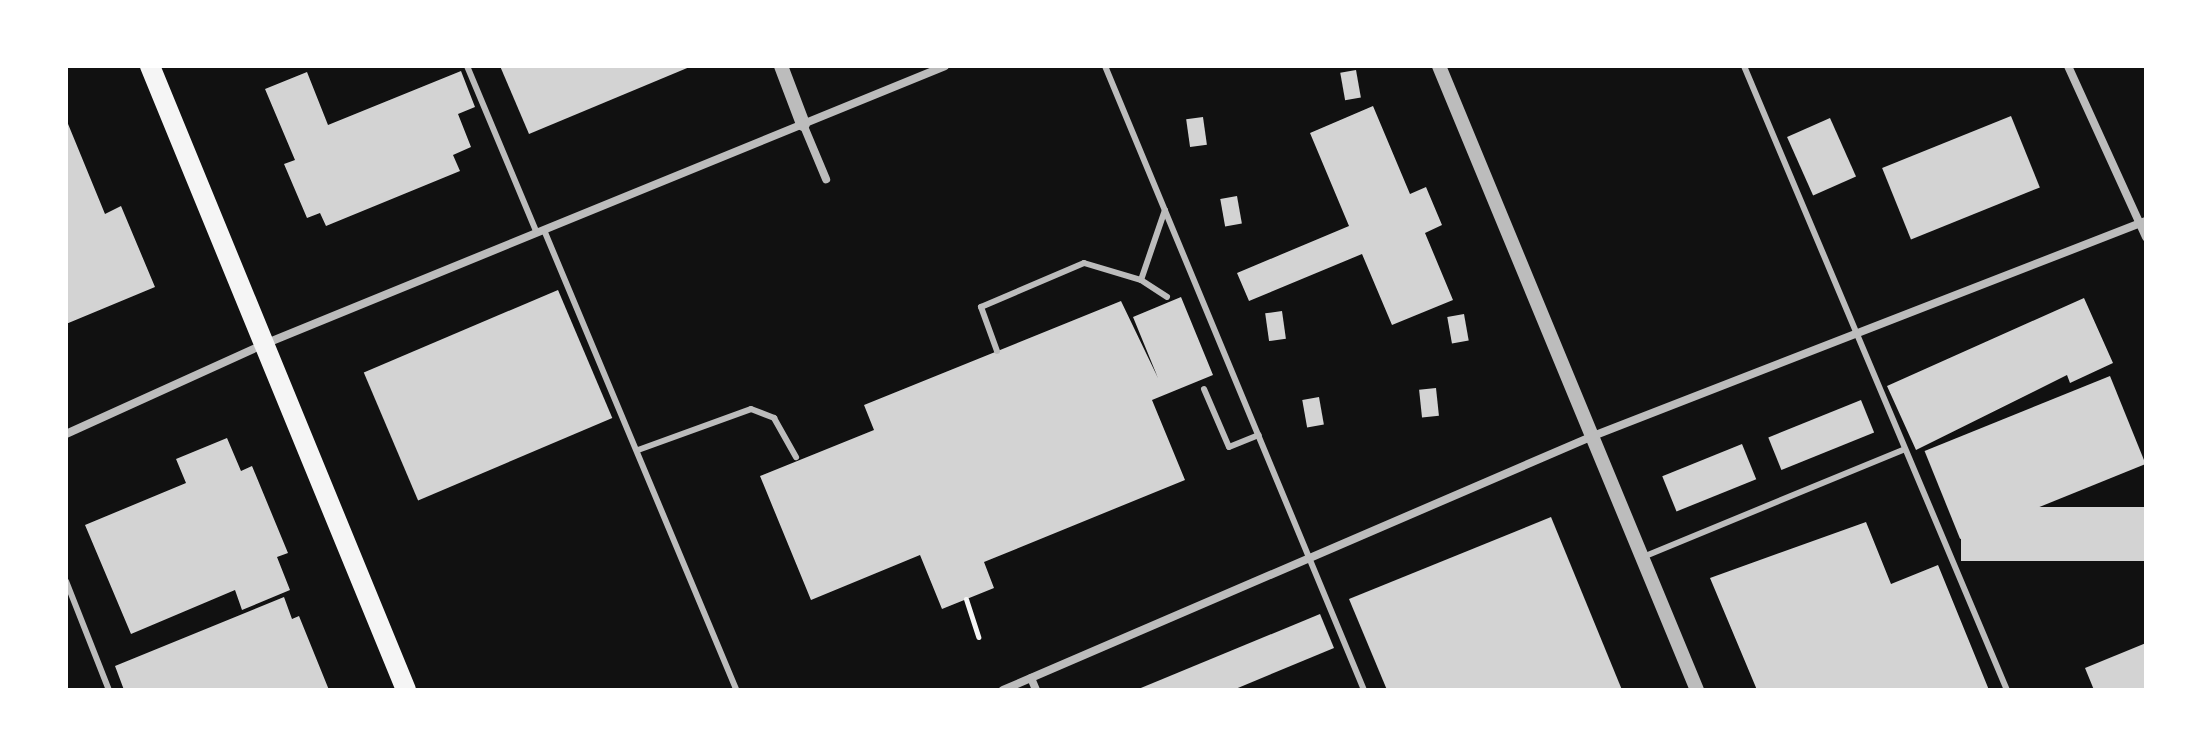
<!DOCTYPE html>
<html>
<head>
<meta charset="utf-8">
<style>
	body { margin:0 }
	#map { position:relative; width:2212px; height:756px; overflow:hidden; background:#111; font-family:"DM Sans",sans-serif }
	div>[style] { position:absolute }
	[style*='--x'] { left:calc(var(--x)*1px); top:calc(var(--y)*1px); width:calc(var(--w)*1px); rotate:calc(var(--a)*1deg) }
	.building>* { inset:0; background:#d3d3d3; transform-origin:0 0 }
	.path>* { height:5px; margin:-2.5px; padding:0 2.5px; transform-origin:2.5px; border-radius:2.5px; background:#f5f5f5 }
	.service>* { height:6px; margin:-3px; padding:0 3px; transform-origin:3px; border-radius:3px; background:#bcbcbc }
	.minor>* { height:8px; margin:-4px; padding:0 4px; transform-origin:4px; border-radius:4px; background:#bcbcbc }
	.tertiary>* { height:14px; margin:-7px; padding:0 7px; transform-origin:7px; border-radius:7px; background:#bcbcbc }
	.primary>* { height:20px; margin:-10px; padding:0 10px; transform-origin:10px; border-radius:10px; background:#f5f5f5 }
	span { translate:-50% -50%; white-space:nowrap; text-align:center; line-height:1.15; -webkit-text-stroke:6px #fff; paint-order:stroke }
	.frame { position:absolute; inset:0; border:68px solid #fff; pointer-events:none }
</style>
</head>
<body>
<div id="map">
	<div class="building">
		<div style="clip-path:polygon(500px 66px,692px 66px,529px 134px)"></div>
		<div style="left:1356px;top:70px;width:28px;height:16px;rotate:80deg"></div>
		<div style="clip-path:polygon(461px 71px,475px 107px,458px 114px,471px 147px,453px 155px,460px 171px,326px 226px,320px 213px,307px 218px,284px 164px,295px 160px,265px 89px,307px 72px,328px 125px)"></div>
		<div style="clip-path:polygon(1373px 106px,1410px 194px,1426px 187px,1442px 225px,1425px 233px,1453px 300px,1392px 325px,1362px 254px,1249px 301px,1237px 273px,1349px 226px,1310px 133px)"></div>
		<div style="left:2011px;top:116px;width:77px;height:139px;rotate:68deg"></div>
		<div style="left:1203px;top:117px;width:28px;height:17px;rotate:82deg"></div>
		<div style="left:1830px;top:118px;width:64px;height:47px;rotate:66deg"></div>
		<div style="clip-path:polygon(66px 119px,105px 214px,121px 206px,155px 287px,66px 324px)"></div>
		<div style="left:1237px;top:196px;width:28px;height:17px;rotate:80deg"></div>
		<div style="left:558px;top:290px;width:139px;height:211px;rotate:67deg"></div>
		<div style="clip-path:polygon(1181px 297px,1213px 375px,1152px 400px,1185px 480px,984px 562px,994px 588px,942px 609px,920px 555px,811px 600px,760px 476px,874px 430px,864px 405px,1121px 301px,1158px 378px,1133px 317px)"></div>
		<div style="clip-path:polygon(2084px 298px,2113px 363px,2070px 383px,2067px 375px,1916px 450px,1887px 386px)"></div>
		<div style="left:1282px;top:311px;width:28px;height:17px;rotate:82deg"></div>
		<div style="left:1464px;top:314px;width:27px;height:17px;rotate:80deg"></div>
		<div style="left:2110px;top:376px;width:95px;height:200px;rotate:68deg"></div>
		<div style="left:1436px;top:388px;width:28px;height:17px;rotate:84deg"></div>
		<div style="left:1319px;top:397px;width:28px;height:17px;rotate:80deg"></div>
		<div style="left:1861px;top:400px;width:35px;height:100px;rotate:68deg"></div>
		<div style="clip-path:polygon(227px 438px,241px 471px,252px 466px,288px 553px,277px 557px,290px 590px,242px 610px,235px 590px,131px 634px,85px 525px,186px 483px,176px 459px)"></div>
		<div style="left:1742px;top:444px;width:38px;height:86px;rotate:68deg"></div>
		<div style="left:2146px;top:507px;width:54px;height:185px;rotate:90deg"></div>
		<div style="clip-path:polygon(1551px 517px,1622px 690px,1387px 690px,1349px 599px)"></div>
		<div style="clip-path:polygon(1866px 522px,1891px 584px,1938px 565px,1989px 690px,1757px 690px,1710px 578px)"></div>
		<div style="clip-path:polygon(284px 597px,292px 619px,299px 616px,329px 690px,124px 690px,115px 666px)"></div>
		<div style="clip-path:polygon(1320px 614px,1334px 648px,1233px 690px,1136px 690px)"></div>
		<div style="clip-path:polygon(2146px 643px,2146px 690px,2094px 690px,2085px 668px)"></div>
	</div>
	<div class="path">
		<div style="--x:966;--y:599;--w:40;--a:72"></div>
	</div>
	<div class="service">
		<div style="--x:467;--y:66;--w:181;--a:67.3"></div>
		<div style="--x:1105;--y:66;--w:676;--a:67.46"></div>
		<div style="--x:1744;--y:66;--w:677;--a:67.15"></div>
		<div style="--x:544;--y:230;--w:498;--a:67.3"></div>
		<div style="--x:1141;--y:280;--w:74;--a:-71.1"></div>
		<div style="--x:997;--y:351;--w:47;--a:-110"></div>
		<div style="--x:981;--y:307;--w:112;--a:-23.1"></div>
		<div style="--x:1084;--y:263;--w:59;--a:16.6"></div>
		<div style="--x:1141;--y:280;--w:31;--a:33"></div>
		<div style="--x:1204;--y:389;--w:63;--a:66.7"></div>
		<div style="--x:1229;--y:447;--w:32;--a:-22"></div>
		<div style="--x:638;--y:450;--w:120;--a:-19.9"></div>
		<div style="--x:751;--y:409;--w:25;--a:21"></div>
		<div style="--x:774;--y:418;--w:45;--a:60.6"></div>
		<div style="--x:1643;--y:557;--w:283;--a:-22.4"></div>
		<div style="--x:66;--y:581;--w:117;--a:68.5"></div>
	</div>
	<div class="minor">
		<div style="--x:2068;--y:66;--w:188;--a:65.5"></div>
		<div style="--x:803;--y:124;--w:60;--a:67.3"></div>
		<div style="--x:66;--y:434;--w:221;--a:-24.4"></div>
		<div style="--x:267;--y:343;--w:732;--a:-22.22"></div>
		<div style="--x:1031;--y:678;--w:13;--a:67"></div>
		<div style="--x:1003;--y:690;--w:642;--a:-23.29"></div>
		<div style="--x:1593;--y:436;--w:593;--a:-21.25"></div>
	</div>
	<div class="tertiary">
		<div style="--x:781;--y:66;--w:62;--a:69.2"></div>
		<div style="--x:1439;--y:66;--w:675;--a:67.54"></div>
	</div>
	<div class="primary">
		<div style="--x:150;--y:66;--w:674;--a:67.69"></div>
	</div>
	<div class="frame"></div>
</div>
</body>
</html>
